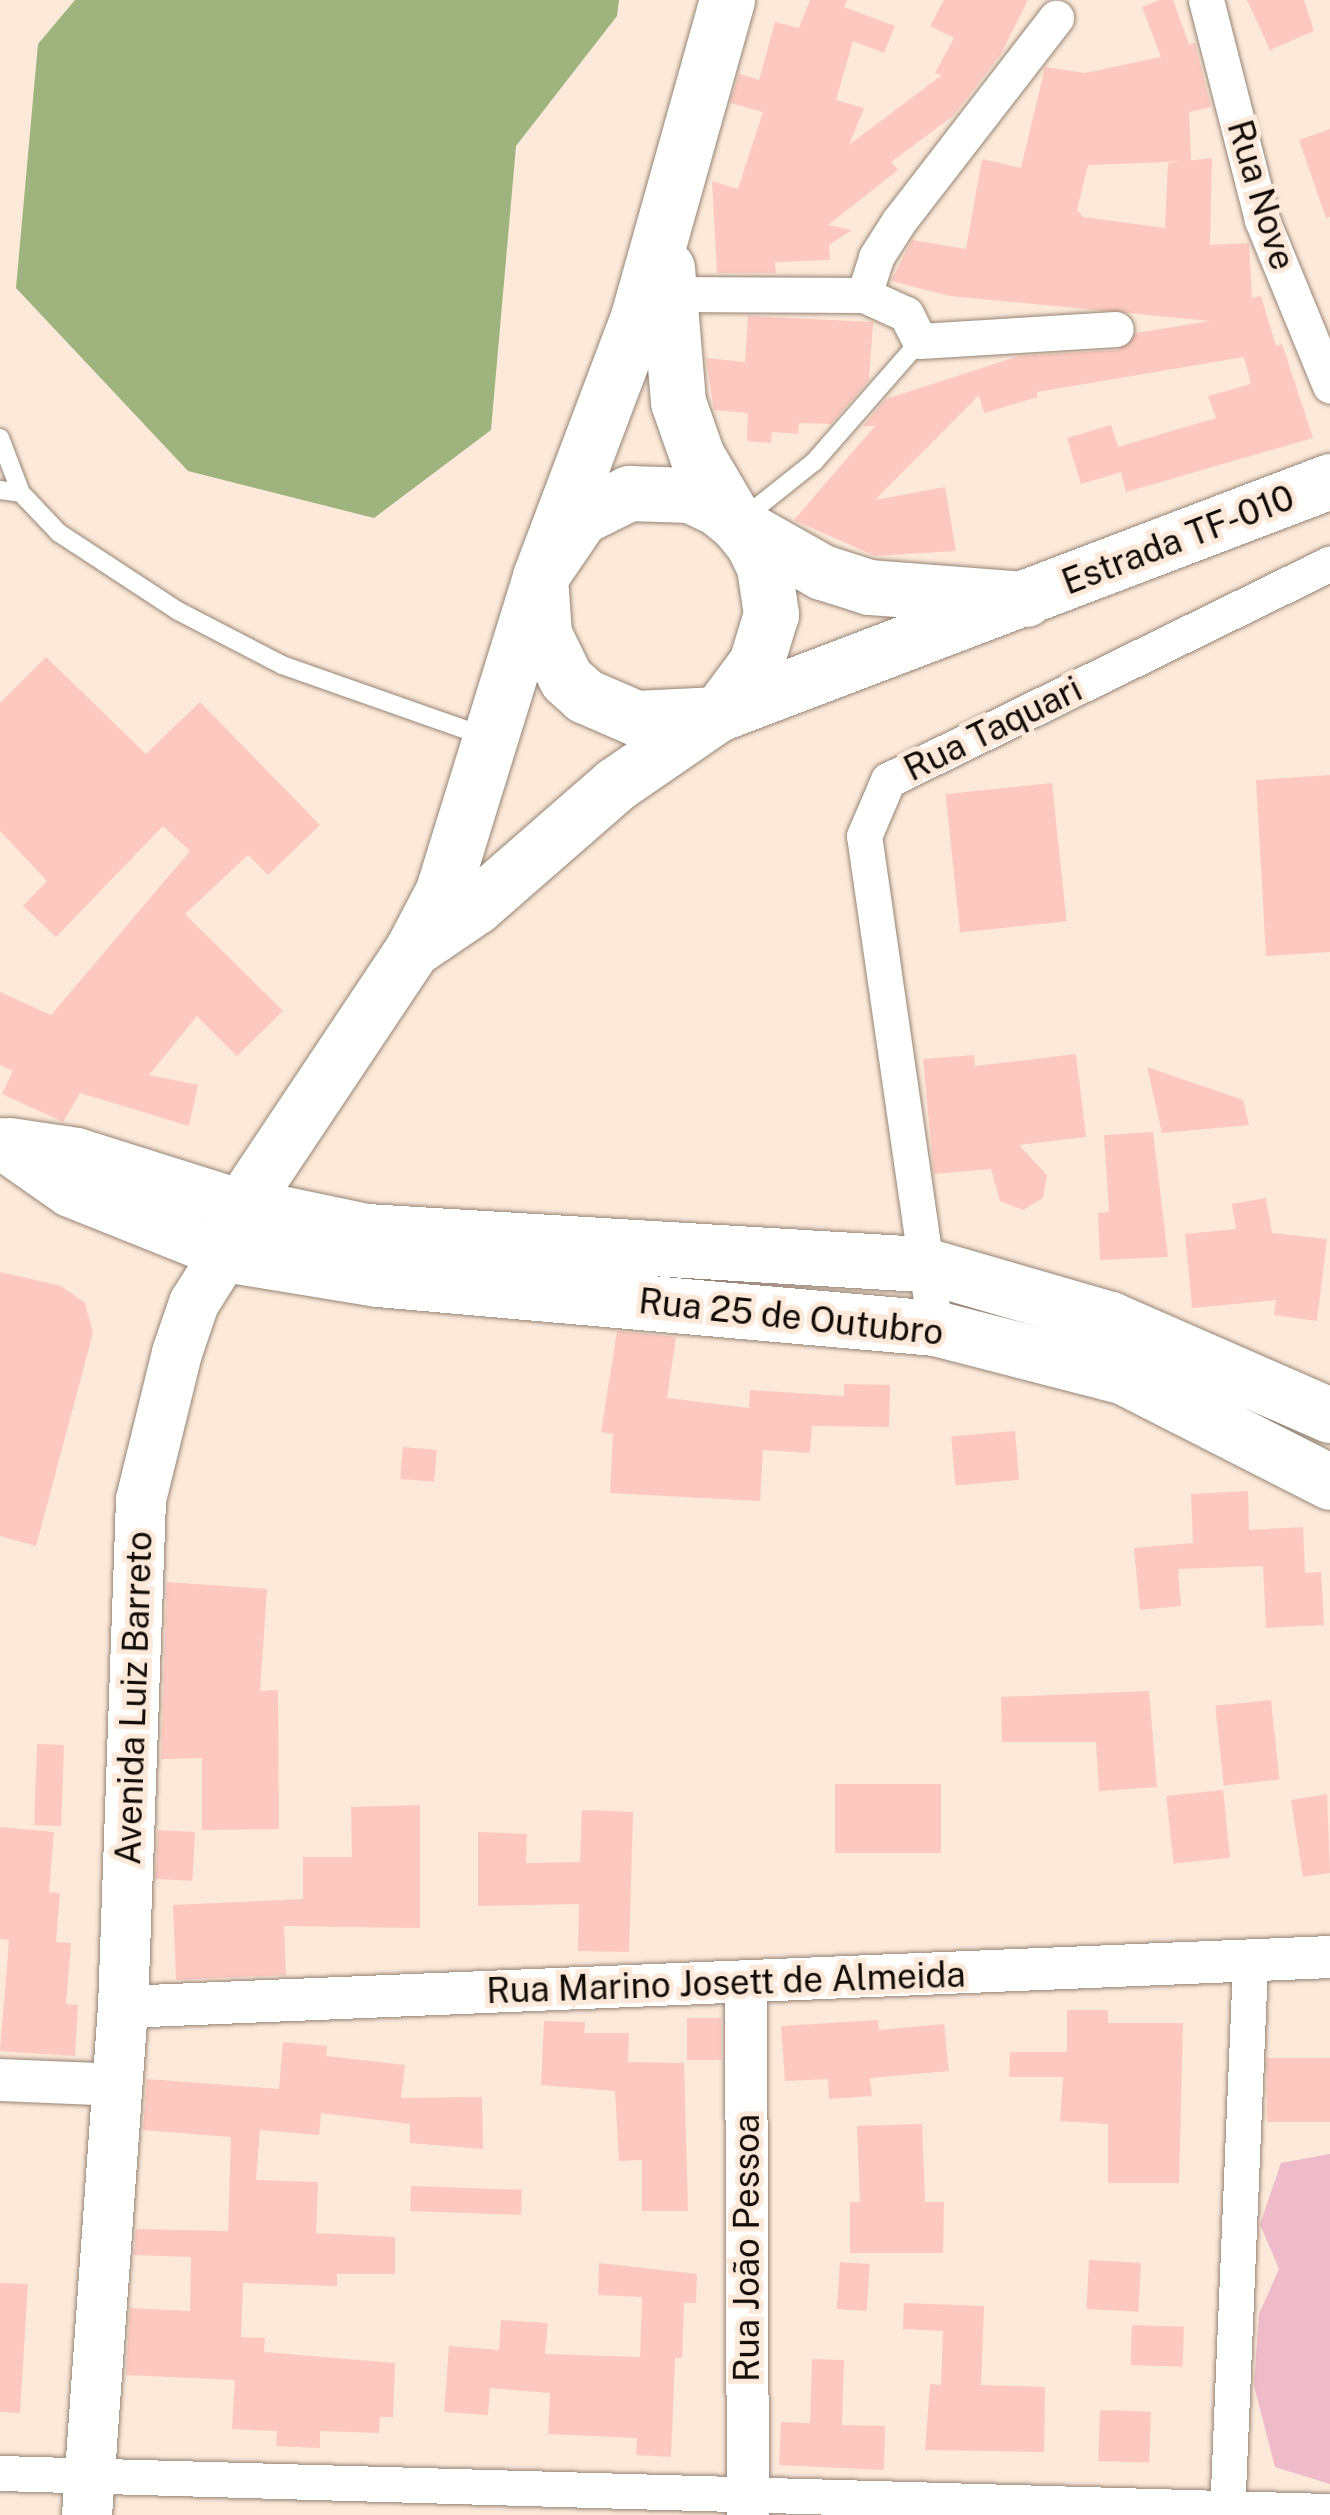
<!DOCTYPE html>
<html>
<head>
<meta charset="utf-8">
<style>
	body { margin:0 }
	#map { position:relative; width:1330px; height:2515px; overflow:hidden; background:#fce9d9; font-family:"Public Sans",sans-serif }
	div>[style] { position:absolute }
	[style*='--x'] { left:calc(var(--x)*1px); top:calc(var(--y)*1px); width:calc(var(--w)*1px); rotate:calc(var(--a)*1deg) }
	.green>* { inset:0; background:#efbaca }
	.water>* { inset:0; background:#9eb37d }
	.building>* { inset:0; background:#fdc8bf; transform-origin:0 0 }
	.roads { filter:drop-shadow(0 0 2px #968476) drop-shadow(0 0 2px #968476) }
	.service>* { height:18px; margin:-9px; padding:0 9px; transform-origin:9px; border-radius:9px; background:#fff }
	.minor>* { height:35px; margin:-17.5px; padding:0 17.5px; transform-origin:17.5px; border-radius:17.5px; background:#fff }
	.tertiary>* { height:42px; margin:-21px; padding:0 21px; transform-origin:21px; border-radius:21px; background:#fff }
	.secondary>* { height:50px; margin:-25px; padding:0 25px; transform-origin:25px; border-radius:25px; background:#fff }
	.primary>* { height:55px; margin:-27.5px; padding:0 27.5px; transform-origin:27.5px; border-radius:27.5px; background:#fff }
	span { translate:-50% -50%; white-space:nowrap; text-align:center; line-height:1.15; -webkit-text-stroke:10px #fce9d9; paint-order:stroke }
	.street-label { font-size:35px; color:#110b06 }
</style>
</head>
<body>
<div id="map">
	<div class="green">
		<div style="clip-path:polygon(1330px 2154px,1330px 2484px,1275px 2467px,1254px 2386px,1259px 2314px,1279px 2269px,1260px 2224px,1281px 2163px)"></div>
	</div>
	<div class="water">
		<div style="clip-path:polygon(75px 0,619px 0,617px 16px,516px 146px,491px 430px,374px 518px,188px 471px,16px 288px,38px 44px)"></div>
	</div>
	<div class="building">
		<div style="clip-path:polygon(810px 0,847px 0,844px 7px,895px 26px,884px 53px,853px 41px,836px 100px,864px 108px,849px 145px,942px 75px,935px 73px,954px 38px,930px 26px,944px 0,1028px 0,1001px 54px,953px 116px,891px 162px,898px 170px,828px 225px,852px 230px,829px 245px,830px 260px,775px 262px,776px 273px,717px 273px,712px 181px,738px 189px,763px 112px,730px 103px,739px 74px,759px 80px,775px 22px,799px 28px)"></div>
		<div style="clip-path:polygon(1160px 0,1173px 0,1189px 44px,1195px 43px,1211px 107px,1189px 112px,1191px 161px,1088px 165px,1077px 210px,1083px 217px,1165px 228px,1168px 163px,1212px 158px,1210px 245px,1249px 243px,1252px 298px,1261px 296px,1276px 346px,1282px 344px,1313px 438px,1126px 492px,1121px 472px,1081px 484px,1067px 438px,1111px 425px,1118px 447px,1216px 418px,1208px 396px,1251px 384px,1244px 357px,1037px 392px,1038px 397px,984px 413px,979px 395px,875px 500px,945px 487px,956px 551px,875px 556px,794px 520px,875px 426px,863px 426px,886px 399px,1019px 356px,1118px 350px,1136px 333px,1210px 321px,950px 296px,891px 281px,912px 240px,966px 249px,982px 159px,1021px 168px,1045px 67px,1085px 73px,1161px 57px,1142px 7px)"></div>
		<div style="clip-path:polygon(1247px 0,1304px 0,1314px 31px,1270px 50px)"></div>
		<div style="clip-path:polygon(1330px 129px,1330px 217px,1326px 218px,1299px 140px)"></div>
		<div style="clip-path:polygon(748px 316px,873px 322px,869px 380px,831px 424px,799px 423px,798px 434px,772px 432px,771px 443px,747px 441px,748px 413px,714px 410px,706px 358px,745px 362px)"></div>
		<div style="clip-path:polygon(46px 657px,146px 754px,200px 702px,320px 825px,268px 875px,248px 855px,185px 914px,283px 1011px,237px 1056px,197px 1016px,149px 1075px,198px 1085px,189px 1126px,80px 1093px,63px 1122px,2px 1094px,13px 1071px,0 1065px,0 992px,51px 1015px,190px 851px,163px 826px,56px 937px,23px 906px,47px 881px,0 831px,0 703px)"></div>
		<div style="clip-path:polygon(1330px 775px,1330px 952px,1266px 956px,1256px 780px)"></div>
		<div style="left:1052px;top:783px;width:139px;height:107px;rotate:84deg"></div>
		<div style="clip-path:polygon(1076px 1054px,1086px 1137px,1019px 1145px,1047px 1175px,1043px 1198px,1023px 1210px,1000px 1201px,991px 1169px,934px 1174px,923px 1059px,974px 1055px,975px 1066px)"></div>
		<div style="clip-path:polygon(1147px 1067px,1243px 1100px,1249px 1125px,1162px 1133px)"></div>
		<div style="clip-path:polygon(1153px 1132px,1168px 1257px,1100px 1260px,1098px 1213px,1109px 1212px,1104px 1135px)"></div>
		<div style="clip-path:polygon(1266px 1198px,1272px 1233px,1327px 1239px,1317px 1321px,1274px 1315px,1276px 1300px,1192px 1308px,1185px 1234px,1236px 1229px,1232px 1204px)"></div>
		<div style="clip-path:polygon(0 1272px,61px 1286px,85px 1303px,93px 1333px,36px 1546px,0 1536px)"></div>
		<div style="clip-path:polygon(617px 1331px,676px 1337px,667px 1398px,749px 1408px,750px 1390px,844px 1396px,844px 1384px,890px 1385px,889px 1427px,812px 1426px,810px 1453px,763px 1450px,760px 1501px,610px 1493px,613px 1434px,601px 1432px)"></div>
		<div style="left:1015px;top:1431px;width:49px;height:64px;rotate:85deg"></div>
		<div style="left:403px;top:1447px;width:34px;height:32px;rotate:5deg"></div>
		<div style="clip-path:polygon(1248px 1491px,1249px 1530px,1303px 1527px,1305px 1573px,1321px 1572px,1324px 1625px,1266px 1628px,1263px 1566px,1178px 1569px,1181px 1606px,1140px 1610px,1134px 1548px,1193px 1543px,1191px 1494px)"></div>
		<div style="clip-path:polygon(167px 1582px,267px 1589px,260px 1691px,278px 1690px,279px 1829px,202px 1830px,202px 1758px,161px 1759px)"></div>
		<div style="clip-path:polygon(1149px 1691px,1157px 1787px,1099px 1791px,1096px 1742px,1002px 1742px,1001px 1697px)"></div>
		<div style="left:1271px;top:1700px;width:80px;height:56px;rotate:84deg"></div>
		<div style="left:37px;top:1744px;width:27px;height:81px;rotate:2deg"></div>
		<div style="left:835px;top:1784px;width:106px;height:69px"></div>
		<div style="left:1223px;top:1790px;width:68px;height:57px;rotate:84deg"></div>
		<div style="clip-path:polygon(1327px 1794px,1330px 1873px,1303px 1877px,1291px 1800px)"></div>
		<div style="clip-path:polygon(420px 1805px,420px 1928px,284px 1926px,286px 1975px,176px 1980px,173px 1905px,303px 1899px,303px 1857px,352px 1857px,351px 1807px)"></div>
		<div style="clip-path:polygon(582px 1810px,633px 1812px,629px 1952px,578px 1951px,579px 1904px,478px 1906px,478px 1832px,527px 1834px,526px 1863px,580px 1862px)"></div>
		<div style="clip-path:polygon(0 1827px,54px 1832px,49px 1892px,60px 1893px,56px 1942px,71px 1943px,66px 2004px,78px 2005px,75px 2056px,0 2051px,9px 1940px,0 1939px)"></div>
		<div style="left:158px;top:1830px;width:37px;height:49px;rotate:3deg"></div>
		<div style="clip-path:polygon(1067px 2010px,1108px 2010px,1108px 2023px,1183px 2023px,1179px 2183px,1108px 2183px,1108px 2124px,1060px 2121px,1063px 2077px,1009px 2077px,1010px 2052px,1067px 2052px)"></div>
		<div style="left:687px;top:2018px;width:34px;height:42px"></div>
		<div style="clip-path:polygon(878px 2020px,879px 2030px,944px 2024px,949px 2071px,870px 2078px,872px 2096px,829px 2099px,828px 2079px,785px 2081px,781px 2026px)"></div>
		<div style="clip-path:polygon(544px 2021px,585px 2022px,584px 2033px,629px 2033px,628px 2062px,684px 2063px,688px 2211px,642px 2211px,642px 2160px,619px 2161px,615px 2091px,541px 2085px)"></div>
		<div style="clip-path:polygon(283px 2042px,327px 2046px,326px 2056px,405px 2065px,401px 2098px,482px 2097px,483px 2149px,410px 2143px,410px 2124px,321px 2113px,319px 2135px,260px 2130px,256px 2180px,318px 2182px,316px 2233px,395px 2237px,395px 2274px,337px 2274px,337px 2286px,243px 2283px,241px 2337px,265px 2338px,264px 2352px,395px 2363px,393px 2417px,380px 2417px,379px 2433px,320px 2431px,320px 2448px,276px 2446px,277px 2431px,232px 2429px,235px 2380px,126px 2375px,130px 2308px,190px 2311px,191px 2257px,134px 2255px,136px 2229px,228px 2231px,231px 2137px,143px 2130px,147px 2079px,279px 2089px)"></div>
		<div style="left:1267px;top:2058px;width:63px;height:64px"></div>
		<div style="clip-path:polygon(922px 2124px,925px 2202px,944px 2202px,943px 2253px,850px 2253px,850px 2202px,860px 2202px,857px 2126px)"></div>
		<div style="left:411px;top:2186px;width:111px;height:25px;rotate:2deg"></div>
		<div style="left:1089px;top:2260px;width:52px;height:49px;rotate:3deg"></div>
		<div style="left:840px;top:2262px;width:30px;height:47px;rotate:4deg"></div>
		<div style="clip-path:polygon(599px 2263px,697px 2274px,696px 2303px,684px 2303px,682px 2358px,675px 2358px,671px 2457px,636px 2455px,637px 2438px,548px 2434px,550px 2393px,490px 2388px,488px 2415px,444px 2412px,449px 2346px,499px 2350px,501px 2320px,548px 2323px,545px 2354px,640px 2357px,642px 2297px,598px 2295px)"></div>
		<div style="clip-path:polygon(0 2283px,28px 2284px,20px 2413px,0 2412px)"></div>
		<div style="clip-path:polygon(904px 2303px,984px 2306px,981px 2385px,1045px 2387px,1044px 2452px,925px 2450px,930px 2384px,941px 2385px,943px 2331px,903px 2329px)"></div>
		<div style="left:1132px;top:2325px;width:52px;height:40px;rotate:2deg"></div>
		<div style="clip-path:polygon(812px 2359px,844px 2360px,842px 2425px,885px 2426px,884px 2470px,779px 2465px,781px 2422px,810px 2423px)"></div>
		<div style="left:1100px;top:2410px;width:51px;height:51px;rotate:2deg"></div>
	</div>
	<div class="roads">
		<div class="service">
			<div style="--x:0;--y:438;--w:59;--a:69.1"></div>
			<div style="--x:21;--y:493;--w:55;--a:46.5"></div>
			<div style="--x:59;--y:533;--w:142;--a:33.2"></div>
			<div style="--x:178;--y:611;--w:117;--a:27.4"></div>
			<div style="--x:282;--y:665;--w:216;--a:19.4"></div>
			<div style="--x:0;--y:490;--w:21;--a:8"></div>
			<div style="--x:741;--y:520;--w:93;--a:-38.5"></div>
			<div style="--x:814;--y:462;--w:161;--a:-48.8"></div>
		</div>
		<div class="minor">
			<div style="--x:1206;--y:0;--w:227;--a:75.7"></div>
			<div style="--x:1262;--y:220;--w:179;--a:67.7"></div>
			<div style="--x:668;--y:294;--w:196;--a:0.3"></div>
			<div style="--x:864;--y:295;--w:46;--a:24.3"></div>
			<div style="--x:906;--y:314;--w:30;--a:63"></div>
			<div style="--x:920;--y:341;--w:196;--a:-3.5"></div>
			<div style="--x:864;--y:295;--w:40;--a:-72"></div>
			<div style="--x:876;--y:257;--w:43;--a:-57.4"></div>
			<div style="--x:899;--y:221;--w:257;--a:-52.3"></div>
			<div style="--x:935;--y:1328;--w:497;--a:-98.2"></div>
			<div style="--x:864;--y:836;--w:61;--a:-66.8"></div>
			<div style="--x:888;--y:780;--w:492;--a:-26.1"></div>
			<div style="--x:0;--y:2473;--w:1331;--a:1.64"></div>
			<div style="--x:1227;--y:2515;--w:552;--a:-87.61"></div>
		</div>
		<div class="tertiary">
			<div style="--x:746;--y:1981;--w:534;--a:89.79"></div>
			<div style="--x:123;--y:2007;--w:1208;--a:-2.37"></div>
			<div style="--x:0;--y:2080;--w:118;--a:2.4"></div>
		</div>
		<div class="secondary">
			<div style="--x:0;--y:1143;--w:85;--a:35"></div>
			<div style="--x:70;--y:1192;--w:167;--a:21.8"></div>
			<div style="--x:225;--y:1254;--w:58;--a:122.3"></div>
			<div style="--x:194;--y:1303;--w:53;--a:108.8"></div>
			<div style="--x:177;--y:1353;--w:151;--a:103.8"></div>
			<div style="--x:141;--y:1500;--w:507;--a:92.03"></div>
			<div style="--x:123;--y:2007;--w:509;--a:94.05"></div>
			<div style="--x:10;--y:1143;--w:68;--a:8.5"></div>
			<div style="--x:77;--y:1153;--w:173;--a:17.5"></div>
		</div>
		<div class="primary">
			<div style="--x:727;--y:0;--w:329;--a:105.7"></div>
			<div style="--x:638;--y:317;--w:278;--a:110.7"></div>
			<div style="--x:540;--y:577;--w:329;--a:107.2"></div>
			<div style="--x:443;--y:891;--w:67;--a:117.7"></div>
			<div style="--x:412;--y:950;--w:306;--a:123.7"></div>
			<div style="--x:242;--y:1205;--w:52;--a:109.1"></div>
			<div style="--x:225;--y:1254;--w:155;--a:9.3"></div>
			<div style="--x:378;--y:1279;--w:559;--a:5.03"></div>
			<div style="--x:935;--y:1328;--w:195;--a:14.5"></div>
			<div style="--x:1124;--y:1377;--w:231;--a:27"></div>
			<div style="--x:667;--y:268;--w:134;--a:85.3"></div>
			<div style="--x:678;--y:402;--w:57;--a:70.6"></div>
			<div style="--x:697;--y:456;--w:79;--a:59.5"></div>
			<div style="--x:737;--y:524;--w:26;--a:51"></div>
			<div style="--x:753;--y:544;--w:25;--a:64"></div>
			<div style="--x:764;--y:567;--w:48;--a:81.5"></div>
			<div style="--x:771;--y:614;--w:51;--a:107"></div>
			<div style="--x:756;--y:663;--w:64;--a:126.7"></div>
			<div style="--x:718;--y:714;--w:82;--a:177.2"></div>
			<div style="--x:636;--y:718;--w:56;--a:-156.7"></div>
			<div style="--x:585;--y:696;--w:25;--a:-138"></div>
			<div style="--x:566;--y:679;--w:50;--a:-116.1"></div>
			<div style="--x:544;--y:634;--w:57;--a:-94"></div>
			<div style="--x:540;--y:577;--w:73;--a:-55.7"></div>
			<div style="--x:581;--y:517;--w:54;--a:-26.6"></div>
			<div style="--x:629;--y:493;--w:61;--a:1.9"></div>
			<div style="--x:690;--y:495;--w:29;--a:25"></div>
			<div style="--x:716;--y:507;--w:27;--a:39"></div>
			<div style="--x:737;--y:524;--w:98;--a:29.5"></div>
			<div style="--x:822;--y:572;--w:49;--a:17.7"></div>
			<div style="--x:869;--y:587;--w:157;--a:4.4"></div>
			<div style="--x:419;--y:945;--w:68;--a:-34.2"></div>
			<div style="--x:475;--y:907;--w:187;--a:-41.1"></div>
			<div style="--x:616;--y:784;--w:124;--a:-34.5"></div>
			<div style="--x:718;--y:714;--w:655;--a:-20.84"></div>
			<div style="--x:242;--y:1205;--w:127;--a:11.8"></div>
			<div style="--x:366;--y:1231;--w:556;--a:3.4"></div>
			<div style="--x:921;--y:1264;--w:197;--a:16.2"></div>
			<div style="--x:1110;--y:1319;--w:240;--a:23.6"></div>
		</div>
	</div>
	<div class="street-label">
		<span style="left:1261px;top:195px;rotate:73deg">Rua Nove</span>
		<span style="left:1178px;top:540px;rotate:-21deg">Estrada TF-010</span>
		<span style="left:993px;top:729px;rotate:-26deg">Rua Taquari</span>
		<span style="left:791px;top:1317px;rotate:6deg">Rua 25 de Outubro</span>
		<span style="left:134px;top:1698px;rotate:-88deg">Avenida Luiz Barreto</span>
		<span style="left:726px;top:1983px;rotate:-2deg">Rua Marino Josett de Almeida</span>
		<span style="left:747px;top:2248px;rotate:-90deg">Rua João Pessoa</span>
	</div>
</div>
</body>
</html>
